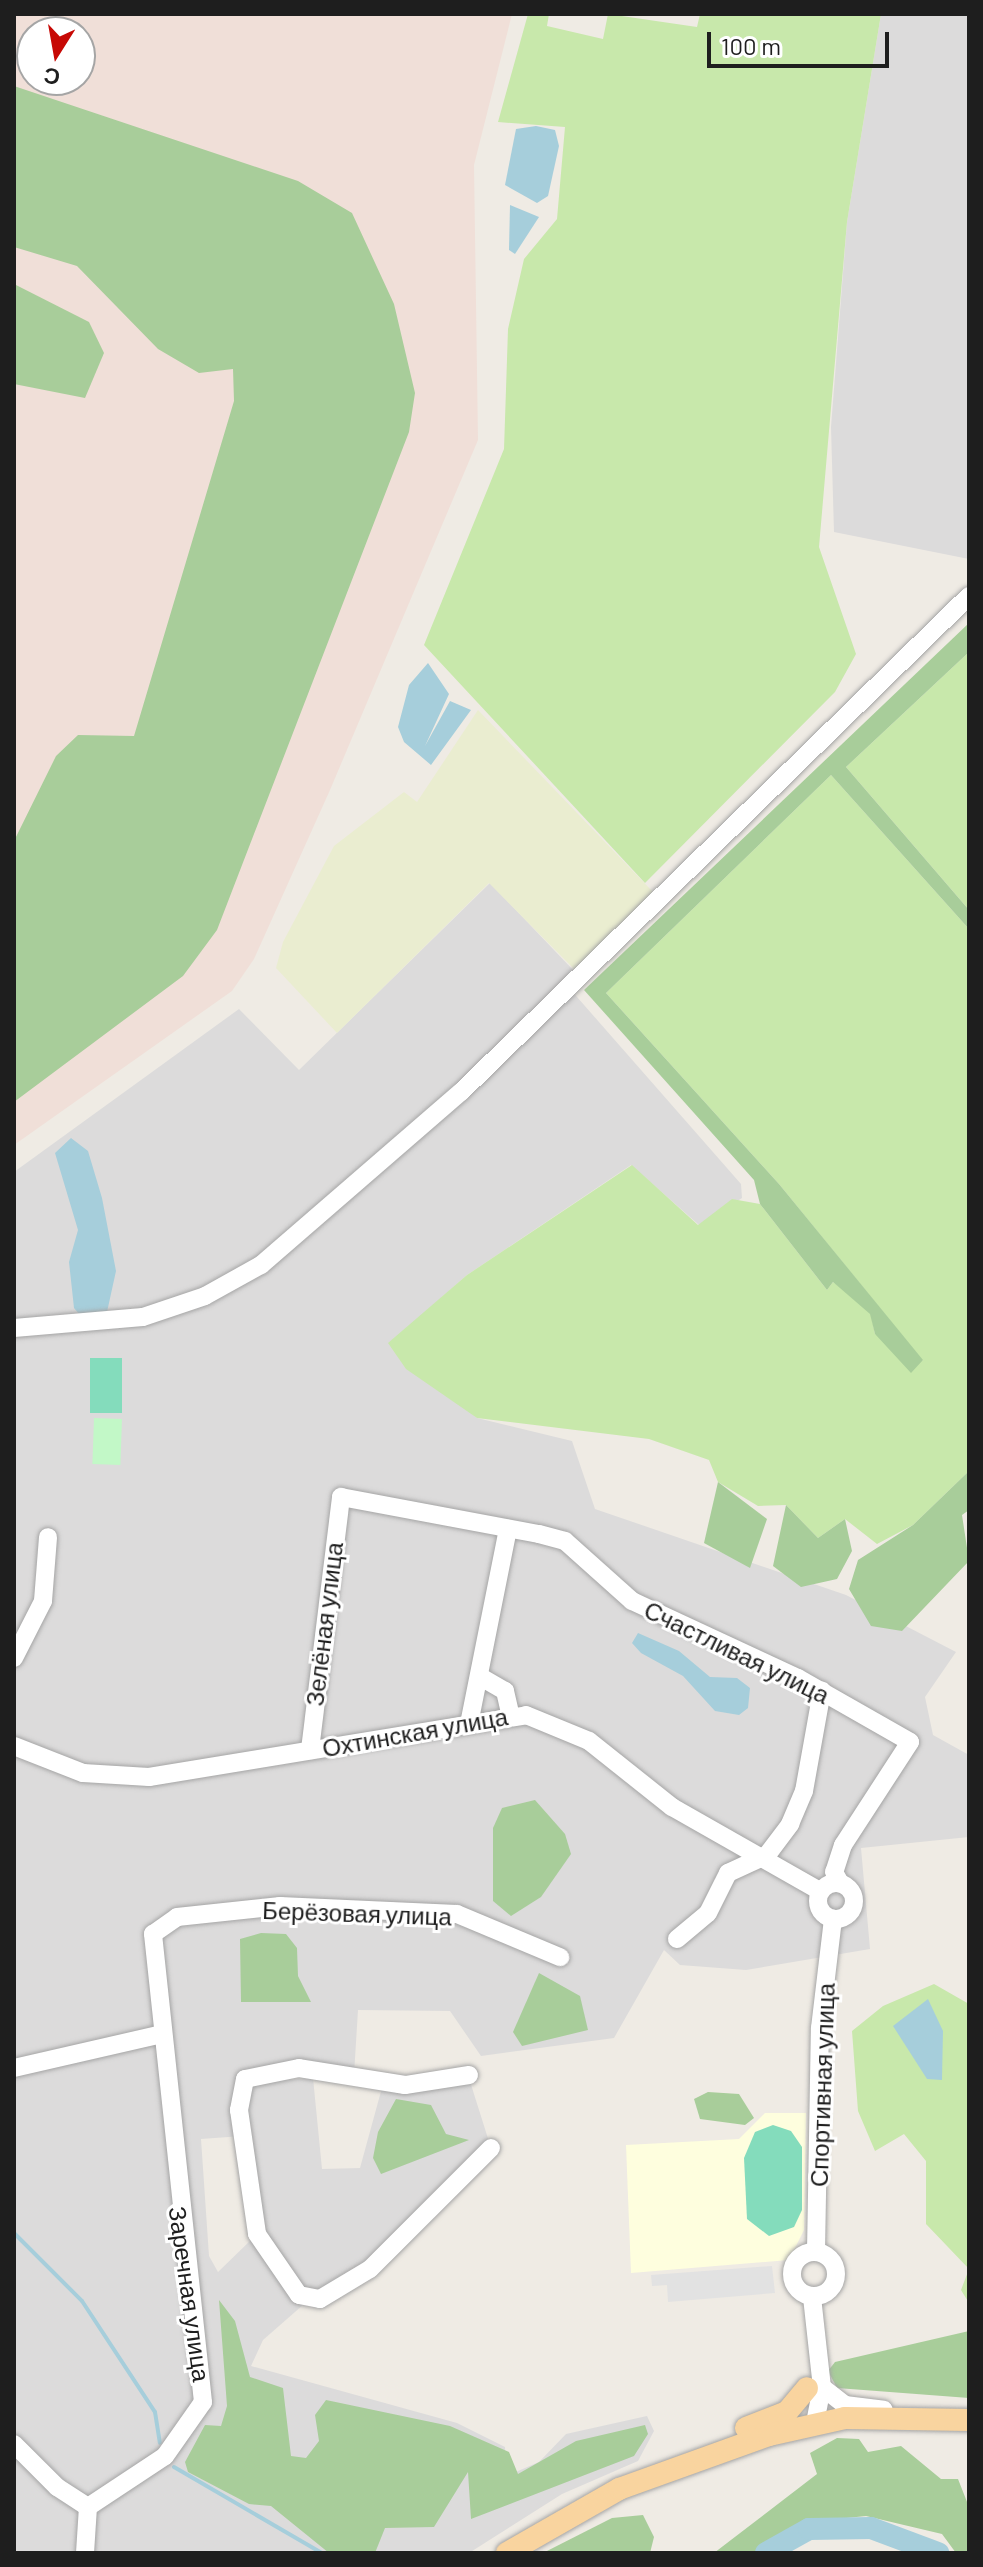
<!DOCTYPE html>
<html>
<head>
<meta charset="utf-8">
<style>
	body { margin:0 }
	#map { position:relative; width:983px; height:2567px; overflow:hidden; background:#efebe4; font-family:Barlow,sans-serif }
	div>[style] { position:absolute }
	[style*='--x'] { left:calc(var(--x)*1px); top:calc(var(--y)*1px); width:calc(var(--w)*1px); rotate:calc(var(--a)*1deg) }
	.residential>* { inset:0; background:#dcdbdb }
	.education>* { inset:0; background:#fefede }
	.military>* { inset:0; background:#f0dfd8 }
	.farmland>* { inset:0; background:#eaedd0 }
	.grass>* { inset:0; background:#c8e8ab }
	.forest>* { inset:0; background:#a8cd9a }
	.park>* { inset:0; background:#c2f8c7; transform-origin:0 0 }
	.pitch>* { inset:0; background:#84dcbc; transform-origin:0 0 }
	.parking>* { inset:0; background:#e2e2e2 }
	.water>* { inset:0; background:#a6cedb }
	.stream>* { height:4px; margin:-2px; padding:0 2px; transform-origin:2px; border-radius:2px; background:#a6cedb }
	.river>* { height:22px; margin:-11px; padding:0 11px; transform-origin:11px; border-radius:11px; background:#a6cedb }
	.roads { filter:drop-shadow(0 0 2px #a5a5a5) drop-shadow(0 0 2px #a5a5a5) }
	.minor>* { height:18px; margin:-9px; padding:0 9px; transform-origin:9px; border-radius:9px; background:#fff }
	.minor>.ring { margin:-9px; padding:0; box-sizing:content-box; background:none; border:18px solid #fff; border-radius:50% }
	.major>* { height:22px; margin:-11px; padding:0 11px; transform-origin:11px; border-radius:11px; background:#f9d49f }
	span { translate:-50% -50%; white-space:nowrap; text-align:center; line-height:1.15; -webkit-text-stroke:6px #fff; paint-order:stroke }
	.street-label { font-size:24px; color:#1e1e1e }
	.frame { position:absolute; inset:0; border:16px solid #1e1e1e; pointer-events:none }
	.north { position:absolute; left:16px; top:16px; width:80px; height:80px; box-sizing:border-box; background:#fff; border:2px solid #a5a5a5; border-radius:50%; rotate:191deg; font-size:22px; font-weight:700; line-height:32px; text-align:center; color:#1e1e1e }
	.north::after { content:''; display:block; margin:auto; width:28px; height:36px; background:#c70905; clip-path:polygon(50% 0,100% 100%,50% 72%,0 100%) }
	.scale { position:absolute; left:707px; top:32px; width:182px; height:36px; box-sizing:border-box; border:4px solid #1e1e1e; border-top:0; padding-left:10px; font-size:24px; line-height:28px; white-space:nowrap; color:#1e1e1e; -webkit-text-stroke:6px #fff; paint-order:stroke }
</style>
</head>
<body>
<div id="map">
	<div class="residential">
		<div style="clip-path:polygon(881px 14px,969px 14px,969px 559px,834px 532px,831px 427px,847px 222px)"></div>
		<div style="clip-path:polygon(evenodd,490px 883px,574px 971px,563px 981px,741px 1184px,742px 1198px,699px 1225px,631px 1165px,467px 1275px,389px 1344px,477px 1418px,572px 1441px,595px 1509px,846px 1595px,956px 1652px,925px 1697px,933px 1735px,969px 1755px,969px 1837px,861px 1848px,870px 1949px,746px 1970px,680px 1965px,664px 1950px,614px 2038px,481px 2056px,450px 2011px,358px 2010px,354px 2075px,328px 2068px,248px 2082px,313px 2078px,322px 2169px,360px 2168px,383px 2084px,468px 2075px,491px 2148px,323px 2306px,303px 2305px,263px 2340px,251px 2366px,457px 2423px,505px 2447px,506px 2476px,539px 2462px,566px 2434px,647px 2416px,654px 2431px,638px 2461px,562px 2494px,469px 2553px,14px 2553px,14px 1172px,239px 1009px,299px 1070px,490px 883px,242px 2136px,253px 2238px,218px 2272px,209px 2256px,201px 2139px,242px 2136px)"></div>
	</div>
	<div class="education">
		<div style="clip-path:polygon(765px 2113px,806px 2113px,804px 2230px,789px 2260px,631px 2273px,626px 2145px,739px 2139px)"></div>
	</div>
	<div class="military">
		<div style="clip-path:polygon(evenodd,14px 14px,512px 14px,474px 165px,478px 440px,330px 790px,254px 959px,232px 991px,14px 1145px,14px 14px,32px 32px,80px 32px,80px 80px,32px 80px,32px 32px)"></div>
	</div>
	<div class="farmland">
		<div style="clip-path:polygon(478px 710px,654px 893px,575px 970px,489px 883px,337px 1033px,276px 968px,283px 942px,334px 846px,404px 792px,417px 802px)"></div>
	</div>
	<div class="grass">
		<div style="clip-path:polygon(528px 14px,549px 14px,547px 26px,603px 39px,608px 14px,697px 27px,700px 14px,881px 14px,847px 222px,819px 547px,856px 654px,835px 692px,645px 883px,424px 645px,504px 449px,508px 329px,524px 259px,557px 219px,565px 127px,498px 122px)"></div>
		<div style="clip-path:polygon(969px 652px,969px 910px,846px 767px)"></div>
		<div style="clip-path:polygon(831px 775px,969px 929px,969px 1471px,913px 1525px,877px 1544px,845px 1519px,818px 1538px,786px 1505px,758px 1506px,718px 1482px,709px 1460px,649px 1439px,477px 1418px,406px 1369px,388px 1343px,467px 1275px,632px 1165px,698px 1225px,732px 1199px,760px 1204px,827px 1290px,833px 1282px,852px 1296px,871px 1314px,875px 1334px,923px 1361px,779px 1184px,606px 993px)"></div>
		<div style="clip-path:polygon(934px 1984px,969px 2004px,969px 2303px,961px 2290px,969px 2269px,926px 2224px,926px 2161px,904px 2134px,875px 2151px,858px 2111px,852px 2031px,883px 2006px)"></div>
	</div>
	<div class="forest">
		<div style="clip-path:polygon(14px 86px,298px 181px,352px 213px,394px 304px,415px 393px,409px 432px,217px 930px,183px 976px,14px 1102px,14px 841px,56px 756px,78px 735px,134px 736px,234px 401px,233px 369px,199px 373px,158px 349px,77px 266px,14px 247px)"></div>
		<div style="clip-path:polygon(14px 284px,89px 322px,104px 353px,85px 398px,14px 384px)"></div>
		<div style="clip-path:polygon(969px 623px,969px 652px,846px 767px,969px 910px,969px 929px,831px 775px,606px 993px,779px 1184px,923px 1360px,911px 1373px,875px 1334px,870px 1314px,833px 1282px,827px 1290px,760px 1204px,754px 1180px,584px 990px)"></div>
		<div style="clip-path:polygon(969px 1471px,969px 1510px,962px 1515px,969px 1561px,902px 1631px,871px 1626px,849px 1589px,858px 1560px,913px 1525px)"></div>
		<div style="clip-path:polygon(718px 1482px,767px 1519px,750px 1568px,704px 1543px)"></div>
		<div style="clip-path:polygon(786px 1505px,818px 1538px,845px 1519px,852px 1551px,837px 1579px,801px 1587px,773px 1566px)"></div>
		<div style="clip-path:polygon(535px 1800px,565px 1834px,571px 1854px,541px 1897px,511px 1916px,493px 1901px,493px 1828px,502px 1808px)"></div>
		<div style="clip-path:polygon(261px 1933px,286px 1934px,297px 1948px,298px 1976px,311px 2002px,241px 2002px,240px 1939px)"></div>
		<div style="clip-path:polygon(539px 1973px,580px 1996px,588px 2030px,522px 2046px,513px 2032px)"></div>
		<div style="clip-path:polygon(708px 2092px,739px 2094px,754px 2118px,745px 2125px,700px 2119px,694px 2099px)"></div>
		<div style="clip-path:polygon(396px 2099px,431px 2105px,446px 2134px,469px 2140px,381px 2174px,373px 2158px,378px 2132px)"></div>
		<div style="clip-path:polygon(219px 2300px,235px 2321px,250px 2377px,283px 2388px,291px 2456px,306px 2458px,319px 2441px,315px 2415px,326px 2400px,450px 2426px,509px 2452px,518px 2474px,576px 2441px,645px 2425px,648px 2434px,634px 2456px,471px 2519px,468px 2472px,434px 2527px,385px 2528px,375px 2553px,329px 2553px,271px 2506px,249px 2504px,188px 2472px,185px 2462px,205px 2425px,221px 2426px,227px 2406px)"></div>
		<div style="clip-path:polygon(969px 2331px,969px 2398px,837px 2388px,828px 2371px,835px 2362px)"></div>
		<div style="clip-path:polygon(837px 2438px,859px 2439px,868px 2452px,901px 2446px,941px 2479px,958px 2479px,969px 2507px,969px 2553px,956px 2553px,942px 2534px,866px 2516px,808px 2522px,759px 2553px,714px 2553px,817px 2474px,810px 2453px)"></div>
		<div style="clip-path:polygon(643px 2515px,654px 2537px,650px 2553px,543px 2553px,612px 2518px)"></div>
	</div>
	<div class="park">
		<div style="left:94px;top:1418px;width:28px;height:46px;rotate:2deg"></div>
	</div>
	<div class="pitch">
		<div style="left:90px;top:1358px;width:32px;height:55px"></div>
		<div style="clip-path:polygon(773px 2125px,791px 2131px,802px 2147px,802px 2210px,794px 2227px,769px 2236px,747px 2219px,744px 2158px,755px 2132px)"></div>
	</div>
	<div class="parking">
		<div style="clip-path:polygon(772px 2266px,775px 2293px,668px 2302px,667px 2285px,652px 2286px,651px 2275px)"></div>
	</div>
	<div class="water">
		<div style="clip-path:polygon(536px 126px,555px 130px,559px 146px,548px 196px,537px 203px,505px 185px,516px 129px)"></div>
		<div style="clip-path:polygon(510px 205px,539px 217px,515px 254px,509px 250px)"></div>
		<div style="clip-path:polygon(428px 663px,449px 694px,425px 746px,450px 701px,471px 710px,431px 765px,404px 742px,398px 727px,409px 685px)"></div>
		<div style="clip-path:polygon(71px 1138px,88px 1151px,102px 1198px,116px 1271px,107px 1312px,80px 1315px,74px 1308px,69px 1262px,78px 1230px,55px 1153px)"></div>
		<div style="clip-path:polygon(638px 1633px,679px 1651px,710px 1677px,737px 1678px,750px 1688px,748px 1708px,739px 1715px,715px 1711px,683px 1676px,641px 1653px,632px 1643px)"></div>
		<div style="clip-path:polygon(928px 1999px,943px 2031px,942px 2080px,927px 2079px,893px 2026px)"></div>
	</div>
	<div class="stream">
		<div style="--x:14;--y:2233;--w:96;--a:45"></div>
		<div style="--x:82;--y:2301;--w:133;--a:56.7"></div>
		<div style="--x:155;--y:2412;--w:31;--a:81"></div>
		<div style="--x:174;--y:2467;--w:171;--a:30.2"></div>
	</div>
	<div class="river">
		<div style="--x:766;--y:2553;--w:49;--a:-29.2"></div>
		<div style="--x:809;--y:2529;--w:62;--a:-0.9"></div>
		<div style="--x:871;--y:2528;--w:72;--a:20.5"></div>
	</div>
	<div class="roads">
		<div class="minor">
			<div style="--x:14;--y:1328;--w:129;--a:-4.9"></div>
			<div style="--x:143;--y:1317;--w:65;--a:-18.7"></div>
			<div style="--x:205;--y:1296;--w:64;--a:-29"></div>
			<div style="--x:261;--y:1265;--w:264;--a:-40.9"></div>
			<div style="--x:461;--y:1092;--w:710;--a:-44.32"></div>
			<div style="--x:14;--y:1658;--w:64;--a:-63"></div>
			<div style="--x:43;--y:1601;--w:64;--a:-85.5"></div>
			<div style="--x:479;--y:1676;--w:30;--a:30"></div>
			<div style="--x:505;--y:1691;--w:22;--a:77"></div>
			<div style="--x:470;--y:1719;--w:194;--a:-78.7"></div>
			<div style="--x:14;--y:1746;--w:74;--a:21.4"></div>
			<div style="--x:83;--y:1773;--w:66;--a:3.5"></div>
			<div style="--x:149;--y:1777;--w:382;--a:-9.3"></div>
			<div style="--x:526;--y:1715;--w:68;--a:22.4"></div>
			<div style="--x:589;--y:1741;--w:106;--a:38.5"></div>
			<div style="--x:672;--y:1807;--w:170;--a:29.6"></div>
			<div style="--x:310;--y:1750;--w:255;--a:-83"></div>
			<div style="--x:341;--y:1497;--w:201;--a:10.6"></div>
			<div style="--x:539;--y:1534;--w:27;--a:15"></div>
			<div style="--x:565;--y:1541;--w:90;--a:41.8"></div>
			<div style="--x:632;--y:1601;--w:183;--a:24.9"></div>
			<div style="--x:798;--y:1678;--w:129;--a:29.7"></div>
			<div style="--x:910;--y:1742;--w:123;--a:123"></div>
			<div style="--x:843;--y:1845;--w:28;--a:108"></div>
			<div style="--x:834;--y:1872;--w:13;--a:61"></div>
			<div class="ring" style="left:818px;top:1883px;width:18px;height:18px"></div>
			<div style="--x:677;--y:1939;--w:40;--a:-40"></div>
			<div style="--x:708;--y:1913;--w:45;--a:-63.4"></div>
			<div style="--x:728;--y:1873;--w:43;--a:-24.8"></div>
			<div style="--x:767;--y:1855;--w:39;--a:-53"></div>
			<div style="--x:790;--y:1824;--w:36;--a:-67"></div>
			<div style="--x:804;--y:1791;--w:102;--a:-79.8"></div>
			<div style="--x:14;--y:2068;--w:152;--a:-12.9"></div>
			<div style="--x:469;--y:2075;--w:65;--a:171.1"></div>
			<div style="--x:405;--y:2085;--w:107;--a:-170.9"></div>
			<div style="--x:299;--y:2068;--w:55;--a:168.5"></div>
			<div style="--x:245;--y:2079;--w:32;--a:101"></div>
			<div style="--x:239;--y:2110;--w:125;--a:81.7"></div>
			<div style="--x:257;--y:2234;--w:74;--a:55.5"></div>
			<div style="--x:299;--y:2295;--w:21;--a:11"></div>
			<div style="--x:320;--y:2299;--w:58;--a:-31"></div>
			<div style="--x:370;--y:2269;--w:171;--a:-45"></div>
			<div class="ring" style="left:792px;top:2252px;width:26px;height:26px"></div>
			<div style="--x:816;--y:2252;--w:224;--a:-89"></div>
			<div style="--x:820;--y:2028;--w:110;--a:-83.2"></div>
			<div style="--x:812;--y:2297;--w:91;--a:83.7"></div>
			<div style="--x:822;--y:2387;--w:37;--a:101"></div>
			<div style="--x:822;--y:2387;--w:29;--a:38"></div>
			<div style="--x:845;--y:2405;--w:39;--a:7"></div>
			<div style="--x:14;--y:2444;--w:61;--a:45"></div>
			<div style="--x:57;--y:2487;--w:37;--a:33"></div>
			<div style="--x:88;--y:2507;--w:92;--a:-33.5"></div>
			<div style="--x:165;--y:2456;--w:66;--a:-54.9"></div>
			<div style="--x:203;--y:2402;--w:471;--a:-96.1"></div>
			<div style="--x:153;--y:1934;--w:29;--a:-35"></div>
			<div style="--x:177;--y:1917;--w:104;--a:-6.1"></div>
			<div style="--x:280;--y:1906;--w:177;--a:2.6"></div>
			<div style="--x:457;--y:1914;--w:112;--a:22.7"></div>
			<div style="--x:85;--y:2553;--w:46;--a:-86.3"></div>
		</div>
		<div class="major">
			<div style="--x:746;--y:2428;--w:44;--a:-21.3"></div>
			<div style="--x:787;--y:2412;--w:31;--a:-50"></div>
			<div style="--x:507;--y:2553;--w:129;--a:-29.7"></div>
			<div style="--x:619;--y:2489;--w:159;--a:-19.8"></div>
			<div style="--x:769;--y:2435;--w:78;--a:-12.6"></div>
			<div style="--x:845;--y:2418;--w:124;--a:0.9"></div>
		</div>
	</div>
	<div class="street-label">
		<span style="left:324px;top:1624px;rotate:-83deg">Зелёная улица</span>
		<span style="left:737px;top:1652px;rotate:26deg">Счастливая улица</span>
		<span style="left:415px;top:1732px;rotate:-10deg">Охтинская улица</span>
		<span style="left:357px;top:1913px;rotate:2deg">Берёзовая улица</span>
		<span style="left:822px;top:2085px;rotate:-88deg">Спортивная улица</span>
		<span style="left:190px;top:2294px;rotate:82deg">Заречная улица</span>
	</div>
	<div class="frame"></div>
	<div class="north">С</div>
	<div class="scale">100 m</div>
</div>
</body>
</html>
